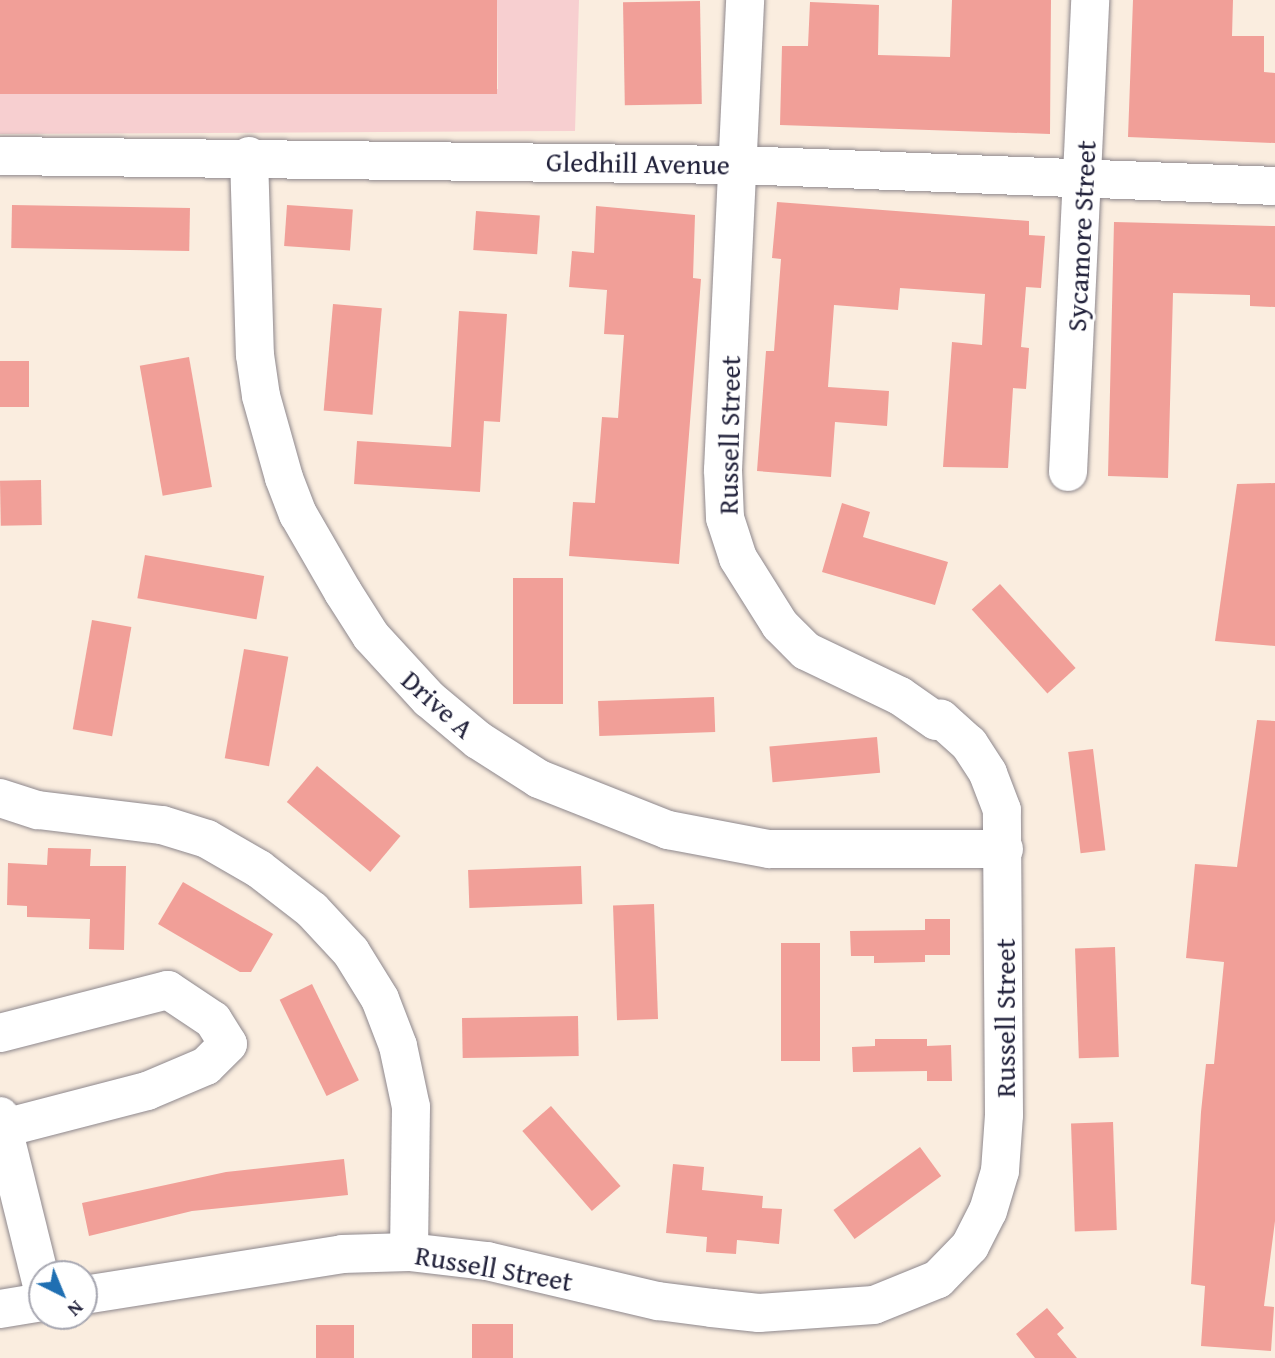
<!DOCTYPE html>
<html>
<head>
<meta charset="utf-8">
<style>
	body { margin:0 }
	#map { position:relative; width:1275px; height:1358px; overflow:hidden; background:#faeddf; font-family:"Gentium Book Plus",serif }
	div>[style] { position:absolute }
	[style*='--x'] { left:calc(var(--x)*1px); top:calc(var(--y)*1px); width:calc(var(--w)*1px); rotate:calc(var(--a)*1deg) }
	.built>* { inset:0; background:#f7cfd0 }
	.building>* { inset:0; background:#f19f98; transform-origin:0 0 }
	.roads { filter:drop-shadow(0 0 2px #8e888d) drop-shadow(0 0 2px #8e888d) }
	.minor>* { height:38px; margin:-19px; padding:0 19px; transform-origin:19px; border-radius:19px; background:#fff }
	span { translate:-50% -50%; white-space:nowrap; text-align:center; line-height:1.15; -webkit-text-stroke:6px #fff; paint-order:stroke }
	.street-label { font-size:28px; color:#22223b }
	.north { position:absolute; left:28px; top:1260px; width:70px; height:70px; box-sizing:border-box; background:#fff; border:2px solid #a7a7b1; border-radius:50%; rotate:137deg; font-size:19px; font-weight:700; line-height:28px; text-align:center; color:#22223b }
	.north::after { content:''; display:block; margin:auto; width:24px; height:32px; background:#1f6fb2; clip-path:polygon(50% 0,100% 100%,50% 72%,0 100%) }
</style>
</head>
<body>
<div id="map">
	<div class="built">
		<div style="clip-path:polygon(497px 0,579px 0,575px 131px,0 134px,0 94px,140px 86px,140px 93px,498px 89px)"></div>
	</div>
	<div class="building">
		<div style="left:0;top:0;width:497px;height:94px"></div>
		<div style="clip-path:polygon(952px 0,1051px 0,1050px 134px,780px 125px,782px 46px,808px 46px,810px 2px,879px 5px,878px 55px,950px 57px)"></div>
		<div style="clip-path:polygon(1133px 0,1233px 0,1232px 36px,1264px 36px,1264px 72px,1275px 73px,1275px 143px,1128px 137px)"></div>
		<div style="left:700px;top:1px;width:103px;height:77px;rotate:89deg"></div>
		<div style="clip-path:polygon(777px 202px,1029px 221px,1029px 235px,1045px 236px,1041px 288px,1026px 287px,1021px 347px,1029px 348px,1026px 389px,1013px 388px,1008px 468px,943px 467px,952px 342px,982px 345px,985px 294px,900px 288px,898px 310px,834px 305px,828px 387px,889px 391px,887px 426px,835px 422px,831px 477px,757px 471px,766px 351px,774px 351px,781px 259px,772px 258px)"></div>
		<div style="left:12px;top:205px;width:178px;height:43px;rotate:1deg"></div>
		<div style="left:287px;top:205px;width:66px;height:41px;rotate:4deg"></div>
		<div style="clip-path:polygon(596px 206px,695px 215px,693px 278px,701px 279px,679px 564px,569px 556px,573px 502px,595px 503px,602px 417px,618px 418px,624px 335px,604px 334px,607px 290px,569px 287px,572px 251px,594px 253px)"></div>
		<div style="left:476px;top:211px;width:64px;height:39px;rotate:4deg"></div>
		<div style="clip-path:polygon(1114px 222px,1275px 226px,1275px 307px,1250px 306px,1250px 295px,1173px 293px,1168px 478px,1108px 476px)"></div>
		<div style="left:333px;top:304px;width:49px;height:107px;rotate:5deg"></div>
		<div style="clip-path:polygon(459px 311px,507px 314px,500px 422px,484px 421px,480px 492px,354px 484px,357px 441px,451px 447px)"></div>
		<div style="left:189px;top:357px;width:132px;height:50px;rotate:80deg"></div>
		<div style="left:0;top:361px;width:29px;height:46px"></div>
		<div style="left:41px;top:480px;width:45px;height:41px;rotate:89deg"></div>
		<div style="clip-path:polygon(1275px 483px,1275px 646px,1215px 641px,1237px 484px)"></div>
		<div style="clip-path:polygon(842px 503px,870px 512px,863px 537px,948px 562px,935px 605px,822px 572px)"></div>
		<div style="left:145px;top:555px;width:121px;height:44px;rotate:10deg"></div>
		<div style="left:513px;top:578px;width:50px;height:126px"></div>
		<div style="left:1000px;top:584px;width:113px;height:38px;rotate:48deg"></div>
		<div style="left:92px;top:620px;width:40px;height:111px;rotate:10deg"></div>
		<div style="left:244px;top:649px;width:45px;height:111px;rotate:10deg"></div>
		<div style="left:714px;top:697px;width:35px;height:116px;rotate:88deg"></div>
		<div style="clip-path:polygon(1257px 720px,1275px 721px,1275px 1221px,1264px 1306px,1274px 1307px,1271px 1351px,1201px 1346px,1205px 1286px,1191px 1284px,1201px 1112px,1206px 1064px,1214px 1064px,1224px 962px,1186px 958px,1195px 864px,1237px 867px)"></div>
		<div style="left:877px;top:737px;width:36px;height:108px;rotate:85deg"></div>
		<div style="left:1093px;top:749px;width:102px;height:25px;rotate:83deg"></div>
		<div style="left:317px;top:766px;width:109px;height:47px;rotate:40deg"></div>
		<div style="clip-path:polygon(48px 848px,91px 849px,90px 866px,126px 866px,124px 950px,89px 949px,90px 919px,27px 917px,27px 906px,7px 905px,8px 863px,47px 865px)"></div>
		<div style="left:581px;top:866px;width:38px;height:113px;rotate:88deg"></div>
		<div style="clip-path:polygon(183px 882px,273px 934px,251px 972px,240px 972px,158px 924px)"></div>
		<div style="left:654px;top:904px;width:115px;height:41px;rotate:88deg"></div>
		<div style="clip-path:polygon(925px 919px,950px 919px,950px 955px,925px 955px,925px 962px,874px 963px,874px 956px,851px 956px,850px 931px,925px 930px)"></div>
		<div style="left:781px;top:943px;width:39px;height:118px"></div>
		<div style="left:1115px;top:947px;width:110px;height:40px;rotate:88deg"></div>
		<div style="left:312px;top:984px;width:107px;height:36px;rotate:64deg"></div>
		<div style="left:578px;top:1016px;width:40px;height:116px;rotate:89deg"></div>
		<div style="clip-path:polygon(875px 1039px,927px 1039px,927px 1046px,951px 1045px,952px 1081px,927px 1081px,927px 1071px,853px 1072px,852px 1047px,875px 1046px)"></div>
		<div style="left:551px;top:1106px;width:106px;height:38px;rotate:49deg"></div>
		<div style="left:1113px;top:1122px;width:108px;height:42px;rotate:88deg"></div>
		<div style="left:920px;top:1147px;width:36px;height:107px;rotate:54deg"></div>
		<div style="clip-path:polygon(344px 1159px,348px 1195px,192px 1211px,89px 1236px,82px 1203px,226px 1172px)"></div>
		<div style="clip-path:polygon(673px 1164px,704px 1167px,702px 1190px,763px 1196px,762px 1208px,782px 1209px,779px 1244px,737px 1240px,736px 1254px,706px 1252px,707px 1237px,666px 1233px)"></div>
		<div style="clip-path:polygon(1047px 1308px,1064px 1328px,1057px 1334px,1077px 1358px,1035px 1358px,1016px 1334px)"></div>
		<div style="left:472px;top:1324px;width:41px;height:34px"></div>
		<div style="left:316px;top:1325px;width:38px;height:33px"></div>
	</div>
	<div class="roads">
		<div class="minor">
			<div style="--x:0;--y:156;--w:739;--a:0.7"></div>
			<div style="--x:739;--y:165;--w:536;--a:2.24"></div>
			<div style="--x:249;--y:156;--w:199;--a:88.3"></div>
			<div style="--x:255;--y:355;--w:41;--a:81.7"></div>
			<div style="--x:261;--y:396;--w:85;--a:74.3"></div>
			<div style="--x:284;--y:478;--w:39;--a:69"></div>
			<div style="--x:298;--y:514;--w:90;--a:60"></div>
			<div style="--x:343;--y:592;--w:52;--a:57.5"></div>
			<div style="--x:371;--y:636;--w:86;--a:47.4"></div>
			<div style="--x:429;--y:699;--w:64;--a:39.9"></div>
			<div style="--x:478;--y:740;--w:72;--a:32.6"></div>
			<div style="--x:539;--y:779;--w:139;--a:21.6"></div>
			<div style="--x:668;--y:830;--w:103;--a:10.7"></div>
			<div style="--x:769;--y:849;--w:235;--a:0"></div>
			<div style="--x:1068;--y:472;--w:473;--a:-87.3"></div>
			<div style="--x:0;--y:798;--w:40;--a:18"></div>
			<div style="--x:38;--y:810;--w:125;--a:6.9"></div>
			<div style="--x:162;--y:825;--w:47;--a:17.3"></div>
			<div style="--x:207;--y:839;--w:60;--a:30"></div>
			<div style="--x:259;--y:869;--w:67;--a:37.7"></div>
			<div style="--x:312;--y:910;--w:57;--a:47.1"></div>
			<div style="--x:351;--y:952;--w:55;--a:58.3"></div>
			<div style="--x:380;--y:999;--w:50;--a:69"></div>
			<div style="--x:398;--y:1046;--w:62;--a:78"></div>
			<div style="--x:411;--y:1107;--w:145;--a:90.8"></div>
			<div style="--x:0;--y:1033;--w:173;--a:-14.4"></div>
			<div style="--x:168;--y:990;--w:54;--a:33.7"></div>
			<div style="--x:213;--y:1020;--w:28;--a:58"></div>
			<div style="--x:228;--y:1044;--w:31;--a:135"></div>
			<div style="--x:206;--y:1066;--w:64;--a:157"></div>
			<div style="--x:147;--y:1091;--w:148;--a:165.5"></div>
			<div style="--x:0;--y:1116;--w:175;--a:76.1"></div>
			<div style="--x:84;--y:1295;--w:261;--a:-9"></div>
			<div style="--x:342;--y:1254;--w:67;--a:-1.7"></div>
			<div style="--x:409;--y:1252;--w:79;--a:6.6"></div>
			<div style="--x:487;--y:1261;--w:176;--a:13.2"></div>
			<div style="--x:658;--y:1301;--w:54;--a:7.4"></div>
			<div style="--x:712;--y:1308;--w:47;--a:6.1"></div>
			<div style="--x:759;--y:1313;--w:115;--a:-4"></div>
			<div style="--x:874;--y:1305;--w:69;--a:-22.1"></div>
			<div style="--x:938;--y:1279;--w:46;--a:-45.9"></div>
			<div style="--x:970;--y:1246;--w:39;--a:-63"></div>
			<div style="--x:988;--y:1211;--w:42;--a:-73.3"></div>
			<div style="--x:1000;--y:1171;--w:56;--a:-85.9"></div>
			<div style="--x:1004;--y:1115;--w:305;--a:-90.4"></div>
			<div style="--x:1002;--y:810;--w:40;--a:-111"></div>
			<div style="--x:988;--y:773;--w:35;--a:-123"></div>
			<div style="--x:969;--y:744;--w:38;--a:-138"></div>
			<div style="--x:941;--y:719;--w:5;--a:158"></div>
			<div style="--x:936;--y:721;--w:44;--a:-145.2"></div>
			<div style="--x:900;--y:696;--w:104;--a:-154.4"></div>
			<div style="--x:806;--y:651;--w:37;--a:-135"></div>
			<div style="--x:780;--y:625;--w:79;--a:-122.1"></div>
			<div style="--x:738;--y:558;--w:42;--a:-108"></div>
			<div style="--x:725;--y:518;--w:48;--a:-92.4"></div>
			<div style="--x:723;--y:470;--w:471;--a:-87.3"></div>
			<div style="--x:0;--y:1309;--w:43;--a:-9.5"></div>
		</div>
	</div>
	<div class="street-label">
		<span style="left:638px;top:163px;rotate:1deg">Gledhill Avenue</span>
		<span style="left:1081px;top:236px;rotate:-87deg">Sycamore Street</span>
		<span style="left:729px;top:435px;rotate:-89deg">Russell Street</span>
		<span style="left:438px;top:704px;rotate:42deg">Drive A</span>
		<span style="left:1005px;top:1018px;rotate:-90deg">Russell Street</span>
		<span style="left:494px;top:1268px;rotate:10deg">Russell Street</span>
	</div>
	<div class="north">N</div>
</div>
</body>
</html>
